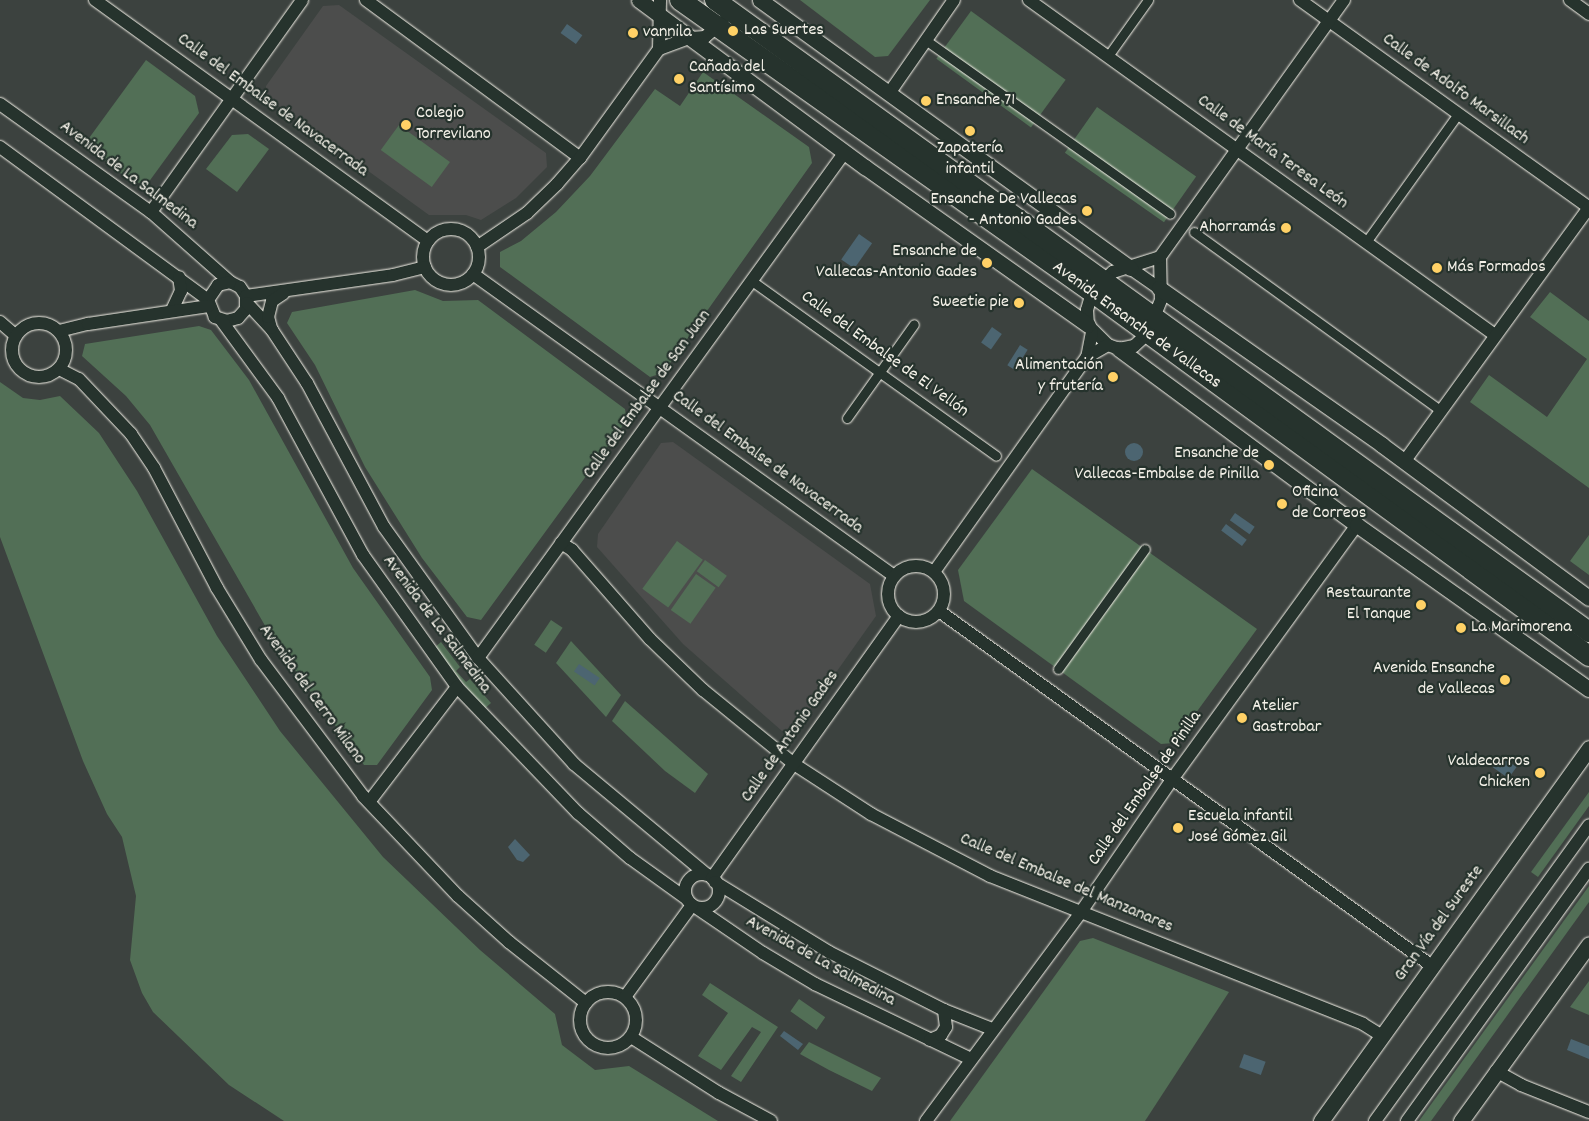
<!DOCTYPE html>
<html>
<head>
<meta charset="utf-8">
<style>
	body { margin:0 }
	#map { position:relative; width:1589px; height:1121px; overflow:hidden; background:#3c423f; font-family:Dekko,sans-serif }
	div>[style] { position:absolute }
	[style*='--x'] { left:calc(var(--x)*1px); top:calc(var(--y)*1px); width:calc(var(--w)*1px); rotate:calc(var(--a)*1deg) }
	.built>* { inset:0; background:#4c4d4c }
	.green>* { inset:0; background:#526f56; transform-origin:0 0 }
	.water>* { inset:0; background:#4c6571; transform-origin:0 0 }
	.round { border-radius:50% }
	.roads { filter:drop-shadow(0 0 1px #f4f1e8) drop-shadow(0 0 1px #f4f1e8) }
	.pedestrian>* { height:9px; margin:-4.5px; padding:0 4.5px; transform-origin:4.5px; border-radius:4.5px; background:#26332d }
	.minor>* { height:12px; margin:-6px; padding:0 6px; transform-origin:6px; border-radius:6px; background:#26332d }
	.minor>.ring { margin:-6px; padding:0; box-sizing:content-box; background:none; border:12px solid #26332d; border-radius:50% }
	.tertiary>* { height:15px; margin:-7.5px; padding:0 7.5px; transform-origin:7.5px; border-radius:7.5px; background:#26332d }
	.primary>* { height:20px; margin:-10px; padding:0 10px; transform-origin:10px; border-radius:10px; background:#26332d }
	.dots>* { width:14px; height:14px; translate:-50% -50%; box-sizing:border-box; border:2px solid #26332d; border-radius:50% }
	span { translate:-50% -50%; white-space:nowrap; text-align:center; line-height:1.15; -webkit-text-stroke:4.5px #26332d; paint-order:stroke }
	.poi-label { font-size:18px; color:#f4f1e8 }
	.left { translate:0 -50%; text-align:left }
	.right { translate:-100% -50%; text-align:right }
	.street-label { font-size:18px; color:#f4f1e8 }
</style>
</head>
<body>
<div id="map">
	<div class="built">
		<div style="clip-path:polygon(339px 5px,546px 153px,547px 167px,516px 198px,481px 220px,466px 215px,429px 215px,266px 97px,266px 86px,323px 6px)"></div>
		<div style="clip-path:polygon(673px 442px,870px 584px,876px 616px,796px 729px,782px 731px,683px 644px,597px 547px,598px 534px,661px 443px)"></div>
	</div>
	<div class="green">
		<div style="clip-path:polygon(800px 0,930px 0,888px 56px,875px 57px)"></div>
		<div style="left:971px;top:11px;width:117px;height:59px;rotate:36deg"></div>
		<div style="clip-path:polygon(146px 60px,195px 96px,199px 113px,148px 183px,133px 183px,84px 145px)"></div>
		<div style="clip-path:polygon(703px 72px,809px 147px,812px 163px,663px 373px,650px 377px,500px 267px,500px 252px,521px 241px,556px 212px,590px 176px,655px 89px,680px 106px)"></div>
		<div style="left:1097px;top:107px;width:121px;height:56px;rotate:35deg"></div>
		<div style="left:399px;top:125px;width:63px;height:31px;rotate:36deg"></div>
		<div style="clip-path:polygon(248px 134px,269px 149px,237px 192px,206px 169px,232px 135px)"></div>
		<div style="clip-path:polygon(415px 290px,443px 301px,478px 300px,625px 409px,627px 420px,481px 620px,467px 617px,422px 558px,365px 467px,315px 365px,287px 323px,292px 312px)"></div>
		<div style="clip-path:polygon(1550px 292px,1589px 321px,1589px 488px,1470px 402px,1489px 375px,1547px 417px,1587px 359px,1530px 317px)"></div>
		<div style="clip-path:polygon(199px 326px,211px 330px,249px 380px,353px 568px,430px 677px,432px 690px,377px 765px,364px 765px,275px 643px,150px 425px,126px 396px,82px 356px,85px 344px)"></div>
		<div style="clip-path:polygon(0 382px,23px 398px,40px 400px,60px 396px,99px 433px,137px 491px,217px 636px,280px 731px,383px 857px,480px 950px,555px 1014px,562px 1045px,595px 1070px,629px 1066px,718px 1121px,284px 1121px,229px 1085px,153px 1012px,142px 993px,130px 960px,136px 896px,122px 837px,107px 814px,83px 761px,0 537px)"></div>
		<div style="clip-path:polygon(1032px 469px,1257px 629px,1174px 743px,1161px 744px,964px 601px,958px 570px)"></div>
		<div style="clip-path:polygon(1589px 535px,1589px 575px,1570px 561px)"></div>
		<div style="left:677px;top:541px;width:32px;height:59px;rotate:36deg"></div>
		<div style="left:705px;top:560px;width:27px;height:14px;rotate:36deg"></div>
		<div style="left:696px;top:574px;width:24px;height:44px;rotate:35deg"></div>
		<div style="left:551px;top:620px;width:14px;height:30px;rotate:34deg"></div>
		<div style="clip-path:polygon(571px 641px,621px 695px,606px 717px,556px 663px)"></div>
		<div style="clip-path:polygon(441px 642px,460px 667px,456px 671px,466px 682px,470px 679px,491px 703px,484px 709px,434px 648px)"></div>
		<div style="clip-path:polygon(625px 701px,708px 774px,695px 793px,665px 771px,612px 721px)"></div>
		<div style="clip-path:polygon(1589px 792px,1589px 806px,1538px 877px,1531px 872px)"></div>
		<div style="clip-path:polygon(1589px 886px,1589px 902px,1452px 1092px,1431px 1121px,1419px 1121px)"></div>
		<div style="clip-path:polygon(1093px 938px,1229px 992px,1145px 1121px,950px 1121px,1080px 941px)"></div>
		<div style="clip-path:polygon(1589px 981px,1589px 1015px,1570px 1007px)"></div>
		<div style="clip-path:polygon(710px 983px,778px 1027px,741px 1082px,731px 1076px,761px 1032px,752px 1027px,721px 1070px,698px 1056px,728px 1013px,702px 995px)"></div>
		<div style="left:799px;top:999px;width:32px;height:15px;rotate:35deg"></div>
		<div style="clip-path:polygon(809px 1042px,881px 1078px,872px 1091px,829px 1070px,800px 1054px)"></div>
	</div>
	<div class="water">
		<div style="left:567px;top:24px;width:19px;height:11px;rotate:36deg"></div>
		<div style="left:859px;top:234px;width:16px;height:31px;rotate:35deg"></div>
		<div style="left:992px;top:327px;width:12px;height:19px;rotate:35deg"></div>
		<div style="left:1020px;top:345px;width:9px;height:24px;rotate:32deg"></div>
		<div class="round" style="left:1125px;top:443px;width:18px;height:18px"></div>
		<div style="left:1235px;top:513px;width:24px;height:9px;rotate:35deg"></div>
		<div style="left:1226px;top:524px;width:26px;height:8px;rotate:37deg"></div>
		<div style="left:579px;top:664px;width:25px;height:9px;rotate:34deg"></div>
		<div style="left:1501px;top:756px;width:19px;height:14px;rotate:35deg"></div>
		<div style="clip-path:polygon(515px 839px,530px 855px,523px 862px,517px 860px,508px 847px)"></div>
		<div style="clip-path:polygon(784px 1031px,803px 1044px,798px 1050px,780px 1036px)"></div>
		<div style="clip-path:polygon(1571px 1039px,1589px 1046px,1589px 1059px,1567px 1050px)"></div>
		<div style="left:1244px;top:1054px;width:23px;height:14px;rotate:20deg"></div>
	</div>
	<div class="roads">
		<div class="pedestrian">
			<div style="--x:927;--y:41;--w:298;--a:35.4"></div>
			<div style="--x:1108;--y:56;--w:69;--a:-54.5"></div>
			<div style="--x:1194;--y:232;--w:304;--a:35.9"></div>
			<div style="--x:1366;--y:242;--w:158;--a:-54.3"></div>
			<div style="--x:752;--y:281;--w:300;--a:35.6"></div>
			<div style="--x:847;--y:418;--w:115;--a:-54.5"></div>
			<div style="--x:1058;--y:669;--w:148;--a:-54.1"></div>
		</div>
		<div class="minor">
			<div style="--x:95;--y:0;--w:411;--a:35.9"></div>
			<div style="--x:366;--y:0;--w:266;--a:36.4"></div>
			<div style="--x:1029;--y:0;--w:574;--a:35.71"></div>
			<div style="--x:1300;--y:0;--w:356;--a:35.7"></div>
			<div style="--x:1570;--y:0;--w:24;--a:36"></div>
			<div style="--x:659;--y:49;--w:49;--a:-88.8"></div>
			<div style="--x:890;--y:92;--w:112;--a:-55.2"></div>
			<div style="--x:0;--y:104;--w:186;--a:35.6"></div>
			<div style="--x:151;--y:212;--w:106;--a:41.5"></div>
			<div style="--x:230;--y:282;--w:11;--a:27"></div>
			<div style="--x:240;--y:287;--w:11;--a:56"></div>
			<div style="--x:246;--y:296;--w:13;--a:90"></div>
			<div style="--x:246;--y:309;--w:12;--a:132"></div>
			<div style="--x:238;--y:318;--w:11;--a:165"></div>
			<div style="--x:227;--y:321;--w:13;--a:-162"></div>
			<div style="--x:215;--y:317;--w:18;--a:-112"></div>
			<div style="--x:208;--y:300;--w:18;--a:-56"></div>
			<div style="--x:218;--y:285;--w:12;--a:-14"></div>
			<div style="--x:0;--y:147;--w:258;--a:36.3"></div>
			<div style="--x:151;--y:212;--w:260;--a:-54.5"></div>
			<div class="ring" style="left:423px;top:229px;width:44px;height:44px"></div>
			<div style="--x:477;--y:247;--w:60;--a:-34.2"></div>
			<div style="--x:527;--y:213;--w:42;--a:-44"></div>
			<div style="--x:557;--y:184;--w:35;--a:-49"></div>
			<div style="--x:580;--y:158;--w:135;--a:-54.1"></div>
			<div style="--x:659;--y:49;--w:33;--a:-20"></div>
			<div style="--x:690;--y:38;--w:15;--a:-4"></div>
			<div style="--x:705;--y:37;--w:23;--a:-41"></div>
			<div style="--x:1160;--y:257;--w:43;--a:88.7"></div>
			<div style="--x:1161;--y:300;--w:37;--a:112"></div>
			<div style="--x:1147;--y:334;--w:18;--a:137"></div>
			<div style="--x:1134;--y:346;--w:15;--a:169"></div>
			<div style="--x:1119;--y:349;--w:12;--a:-160"></div>
			<div style="--x:1108;--y:345;--w:28;--a:-135"></div>
			<div style="--x:1088;--y:325;--w:15;--a:-94"></div>
			<div style="--x:1087;--y:310;--w:19;--a:-74"></div>
			<div style="--x:1092;--y:292;--w:29;--a:-44"></div>
			<div style="--x:1113;--y:272;--w:49;--a:-17.7"></div>
			<div style="--x:1160;--y:257;--w:316;--a:-54.4"></div>
			<div style="--x:1130;--y:268;--w:35;--a:35"></div>
			<div style="--x:473;--y:274;--w:518;--a:35.65"></div>
			<div style="--x:246;--y:296;--w:148;--a:-8.1"></div>
			<div style="--x:393;--y:275;--w:33;--a:-14"></div>
			<div style="--x:247;--y:303;--w:37;--a:47"></div>
			<div style="--x:272;--y:330;--w:64;--a:56.6"></div>
			<div style="--x:307;--y:383;--w:163;--a:61.9"></div>
			<div style="--x:384;--y:527;--w:161;--a:54.3"></div>
			<div style="--x:478;--y:658;--w:143;--a:47.8"></div>
			<div style="--x:574;--y:764;--w:173;--a:39.8"></div>
			<div style="--x:172;--y:310;--w:21;--a:-65"></div>
			<div style="--x:181;--y:291;--w:14;--a:-98"></div>
			<div style="--x:221;--y:320;--w:97;--a:53.8"></div>
			<div style="--x:278;--y:398;--w:179;--a:61.6"></div>
			<div style="--x:363;--y:555;--w:162;--a:54.5"></div>
			<div style="--x:457;--y:687;--w:175;--a:46.2"></div>
			<div style="--x:578;--y:813;--w:69;--a:40.9"></div>
			<div style="--x:630;--y:858;--w:70;--a:35.7"></div>
			<div style="--x:0;--y:322;--w:21;--a:41"></div>
			<div class="ring" style="left:12px;top:323px;width:42px;height:42px"></div>
			<div style="--x:271;--y:328;--w:11;--a:-105"></div>
			<div style="--x:268;--y:317;--w:16;--a:-76"></div>
			<div style="--x:272;--y:301;--w:14;--a:-34"></div>
			<div style="--x:59;--y:331;--w:30;--a:-14"></div>
			<div style="--x:88;--y:324;--w:122;--a:-8.5"></div>
			<div style="--x:1092;--y:332;--w:25;--a:101"></div>
			<div style="--x:1087;--y:357;--w:24;--a:-30"></div>
			<div style="--x:59;--y:369;--w:22;--a:27"></div>
			<div style="--x:79;--y:379;--w:76;--a:46.6"></div>
			<div style="--x:131;--y:434;--w:41;--a:55.9"></div>
			<div style="--x:154;--y:468;--w:136;--a:62.3"></div>
			<div style="--x:217;--y:588;--w:84;--a:58.6"></div>
			<div style="--x:261;--y:660;--w:170;--a:53.1"></div>
			<div style="--x:363;--y:796;--w:138;--a:46.5"></div>
			<div style="--x:458;--y:896;--w:69;--a:42"></div>
			<div style="--x:509;--y:942;--w:98;--a:38.4"></div>
			<div style="--x:1404;--y:462;--w:315;--a:-54"></div>
			<div style="--x:561;--y:543;--w:13;--a:32"></div>
			<div style="--x:572;--y:550;--w:118;--a:48.8"></div>
			<div style="--x:650;--y:639;--w:74;--a:43.9"></div>
			<div style="--x:703;--y:690;--w:117;--a:39.1"></div>
			<div style="--x:794;--y:764;--w:92;--a:33"></div>
			<div style="--x:871;--y:814;--w:134;--a:27.5"></div>
			<div style="--x:990;--y:876;--w:401;--a:21.6"></div>
			<div style="--x:1363;--y:1024;--w:22;--a:32"></div>
			<div class="ring" style="left:888px;top:566px;width:44px;height:44px"></div>
			<div style="--x:934;--y:572;--w:264;--a:-54.6"></div>
			<div style="--x:939;--y:611;--w:608;--a:35.76"></div>
			<div style="--x:478;--y:658;--w:625;--a:-54.05"></div>
			<div style="--x:369;--y:802;--w:145;--a:-52.6"></div>
			<div class="ring" style="left:685px;top:874px;width:22px;height:22px"></div>
			<div style="--x:712;--y:878;--w:322;--a:-54.5"></div>
			<div style="--x:715;--y:882;--w:134;--a:31.6"></div>
			<div style="--x:829;--y:952;--w:129;--a:26.8"></div>
			<div style="--x:944;--y:1010;--w:52;--a:21.6"></div>
			<div style="--x:697;--y:908;--w:80;--a:34.3"></div>
			<div style="--x:763;--y:953;--w:61;--a:30.8"></div>
			<div style="--x:815;--y:984;--w:173;--a:25.7"></div>
			<div class="ring" style="left:580px;top:992px;width:44px;height:44px"></div>
			<div style="--x:625;--y:997;--w:114;--a:-53.9"></div>
			<div style="--x:631;--y:1037;--w:104;--a:32.5"></div>
			<div style="--x:719;--y:1093;--w:59;--a:28.3"></div>
			<div style="--x:930;--y:1040;--w:12;--a:-24"></div>
			<div style="--x:941;--y:1035;--w:9;--a:-58"></div>
			<div style="--x:946;--y:1027;--w:17;--a:-97"></div>
			<div style="--x:1496;--y:1071;--w:29;--a:29"></div>
			<div style="--x:1521;--y:1085;--w:73;--a:21.7"></div>
			<div style="--x:926;--y:1121;--w:260;--a:-53.4"></div>
			<div style="--x:1081;--y:912;--w:163;--a:-55.5"></div>
			<div style="--x:1173;--y:778;--w:313;--a:-54"></div>
			<div style="--x:1375;--y:1121;--w:365;--a:-54.1"></div>
			<div style="--x:1407;--y:1121;--w:311;--a:-54.2"></div>
		</div>
		<div class="tertiary">
			<div style="--x:639;--y:0;--w:281;--a:36.5"></div>
			<div style="--x:865;--y:167;--w:273;--a:35.3"></div>
			<div style="--x:760;--y:0;--w:457;--a:35.9"></div>
			<div style="--x:1159;--y:288;--w:273;--a:35.1"></div>
			<div style="--x:1382;--y:445;--w:257;--a:36.5"></div>
			<div style="--x:1119;--y:349;--w:296;--a:36.5"></div>
			<div style="--x:1357;--y:525;--w:284;--a:35.3"></div>
			<div style="--x:1321;--y:1121;--w:459;--a:-54.3"></div>
			<div style="--x:1461;--y:1121;--w:218;--a:-54.1"></div>
		</div>
		<div class="primary">
			<div style="--x:680;--y:0;--w:505;--a:35.33"></div>
			<div style="--x:1092;--y:292;--w:616;--a:36.22"></div>
			<div style="--x:715;--y:0;--w:1079;--a:35.87"></div>
		</div>
	</div>
	<div class="dots">
		<div style="left:733px;top:31px;background:#ffd166"></div>
		<div style="left:633px;top:33px;background:#ffd166"></div>
		<div style="left:679px;top:79px;background:#ffd166"></div>
		<div style="left:926px;top:101px;background:#ffd166"></div>
		<div style="left:406px;top:125px;background:#ffd166"></div>
		<div style="left:970px;top:131px;background:#ffd166"></div>
		<div style="left:1087px;top:211px;background:#ffd166"></div>
		<div style="left:1286px;top:228px;background:#ffd166"></div>
		<div style="left:987px;top:263px;background:#ffd166"></div>
		<div style="left:1437px;top:268px;background:#ffd166"></div>
		<div style="left:1019px;top:303px;background:#ffd166"></div>
		<div style="left:1113px;top:377px;background:#ffd166"></div>
		<div style="left:1269px;top:465px;background:#ffd166"></div>
		<div style="left:1282px;top:504px;background:#ffd166"></div>
		<div style="left:1421px;top:605px;background:#ffd166"></div>
		<div style="left:1461px;top:628px;background:#ffd166"></div>
		<div style="left:1505px;top:680px;background:#ffd166"></div>
		<div style="left:1242px;top:718px;background:#ffd166"></div>
		<div style="left:1540px;top:773px;background:#ffd166"></div>
		<div style="left:1178px;top:828px;background:#ffd166"></div>
	</div>
	<div class="poi-label">
		<span class="left" style="left:744px;top:31px">Las Suertes</span>
		<span class="left" style="left:643px;top:33px">vannila</span>
		<span class="left" style="left:689px;top:79px">Cañada del<br>Santísimo</span>
		<span class="left" style="left:936px;top:101px">Ensanche 71</span>
		<span class="left" style="left:416px;top:125px">Colegio<br>Torrevilano</span>
		<span style="left:970px;top:160px">Zapatería<br>infantil</span>
		<span class="right" style="left:1077px;top:211px">Ensanche De Vallecas<br>- Antonio Gades</span>
		<span class="right" style="left:1276px;top:228px">Ahorramás</span>
		<span class="right" style="left:977px;top:263px">Ensanche de<br>Vallecas-Antonio Gades</span>
		<span class="left" style="left:1447px;top:268px">Más Formados</span>
		<span class="right" style="left:1009px;top:303px">Sweetie pie</span>
		<span class="right" style="left:1103px;top:377px">Alimentación<br>y frutería</span>
		<span class="right" style="left:1259px;top:465px">Ensanche de<br>Vallecas-Embalse de Pinilla</span>
		<span class="left" style="left:1292px;top:504px">Oficina<br>de Correos</span>
		<span class="right" style="left:1411px;top:605px">Restaurante<br>El Tanque</span>
		<span class="left" style="left:1471px;top:628px">La Marimorena</span>
		<span class="right" style="left:1495px;top:680px">Avenida Ensanche<br>de Vallecas</span>
		<span class="left" style="left:1252px;top:718px">Atelier<br>Gastrobar</span>
		<span class="right" style="left:1530px;top:773px">Valdecarros<br>Chicken</span>
		<span class="left" style="left:1188px;top:828px">Escuela infantil<br>José Gómez Gil</span>
	</div>
	<div class="street-label">
		<span style="left:1455px;top:90px;rotate:36deg">Calle de Adolfo Marsillach</span>
		<span style="left:272px;top:106px;rotate:36deg">Calle del Embalse de Navacerrada</span>
		<span style="left:1272px;top:153px;rotate:36deg">Calle de María Teresa León</span>
		<span style="left:128px;top:176px;rotate:37deg">Avenida de La Salmedina</span>
		<span style="left:1136px;top:326px;rotate:36deg">Avenida Ensanche de Vallecas</span>
		<span style="left:884px;top:355px;rotate:36deg">Calle del Embalse de El Vellón</span>
		<span style="left:648px;top:395px;rotate:-54deg">Calle del Embalse de San Juan</span>
		<span style="left:767px;top:463px;rotate:36deg">Calle del Embalse de Navacerrada</span>
		<span style="left:436px;top:625px;rotate:53deg">Avenida de La Salmedina</span>
		<span style="left:311px;top:695px;rotate:54deg">Avenida del Cerro Milano</span>
		<span style="left:791px;top:737px;rotate:-55deg">Calle de Antonio Gades</span>
		<span style="left:1146px;top:789px;rotate:-55deg">Calle del Embalse de Pinilla</span>
		<span style="left:1066px;top:884px;rotate:23deg">Calle del Embalse del Manzanares</span>
		<span style="left:1440px;top:924px;rotate:-54deg">Gran Vía del Sureste</span>
		<span style="left:820px;top:962px;rotate:29deg">Avenida de La Salmedina</span>
	</div>
</div>
</body>
</html>
